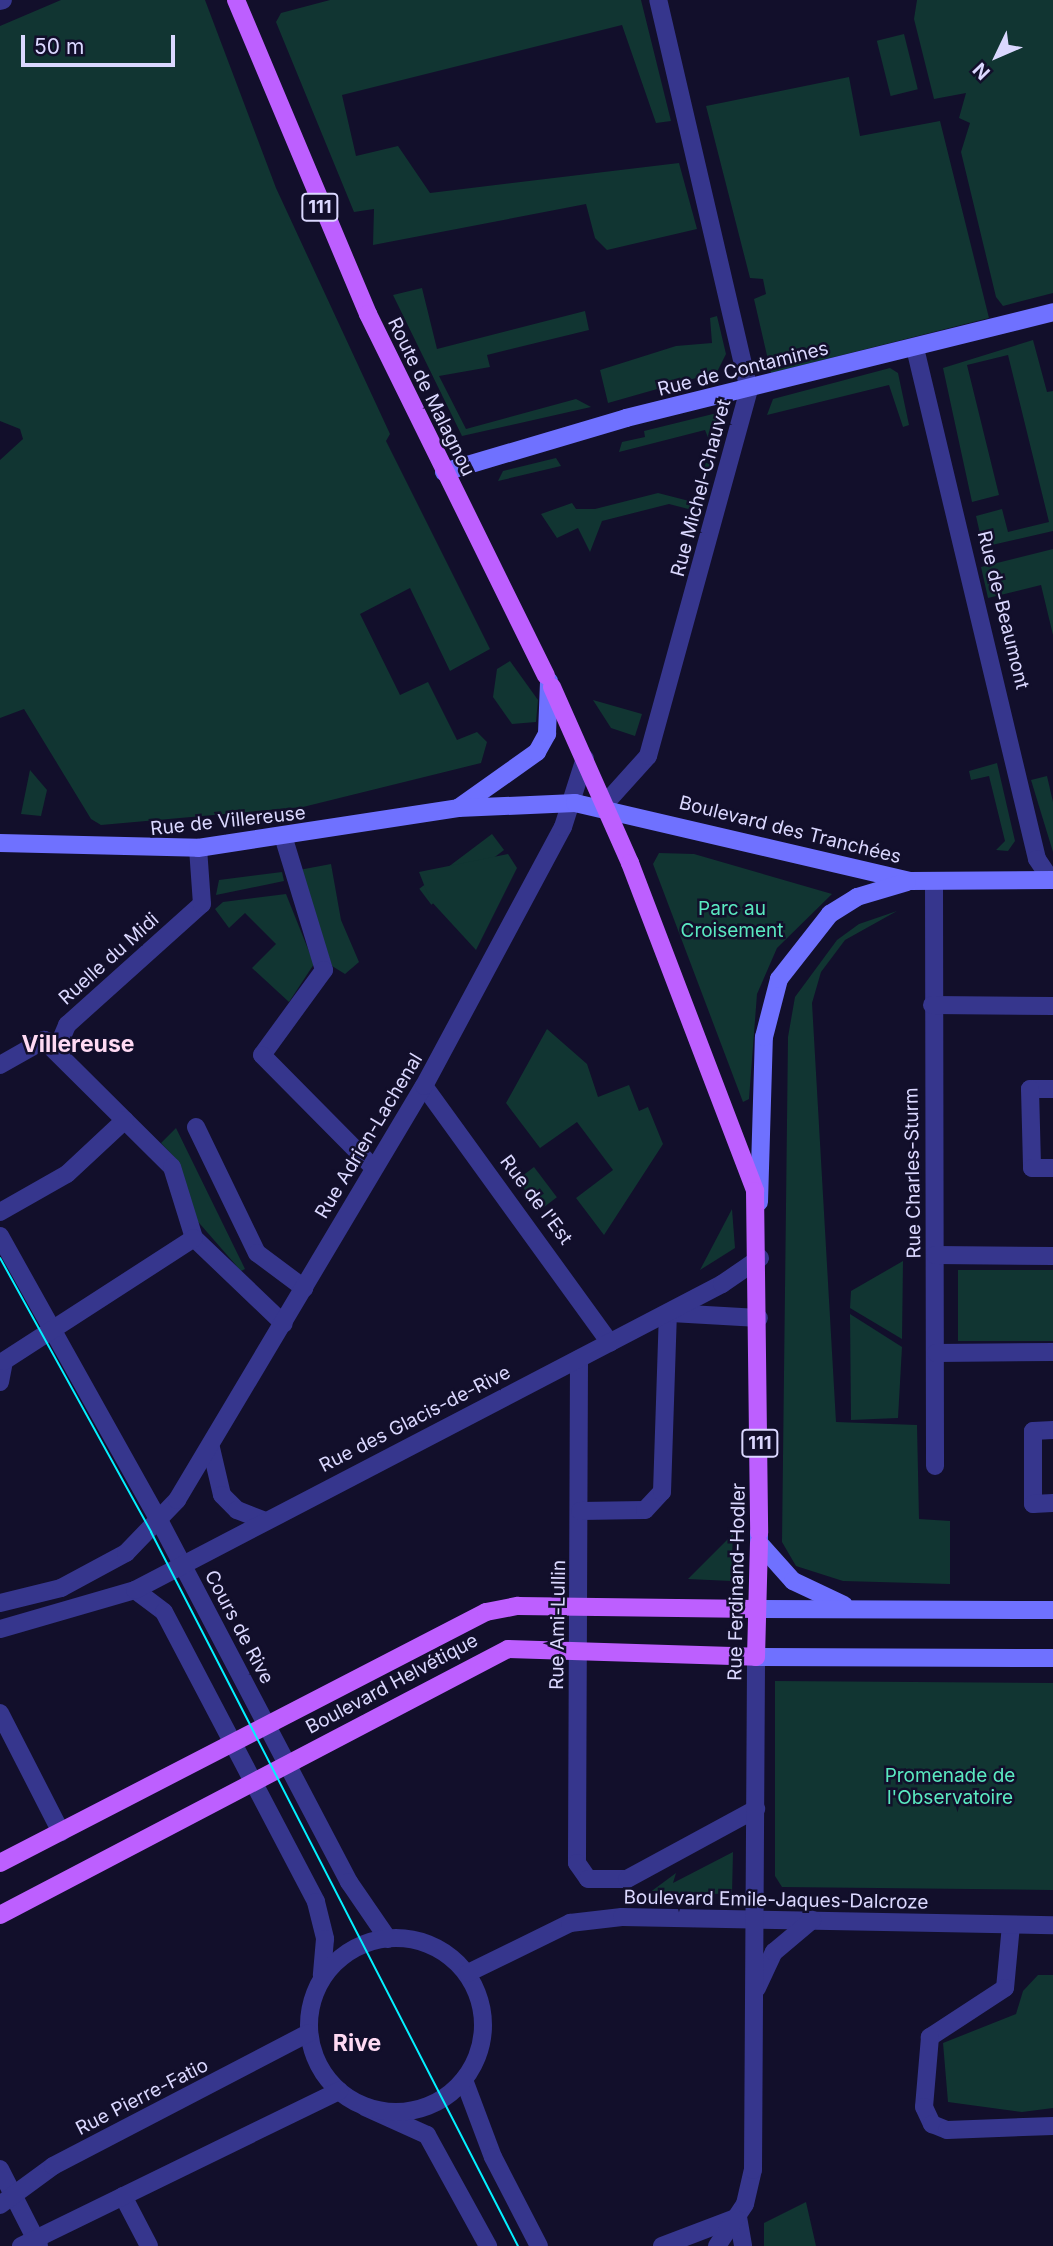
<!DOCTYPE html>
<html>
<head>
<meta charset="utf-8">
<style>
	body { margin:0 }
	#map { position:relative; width:1053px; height:2246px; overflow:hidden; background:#120f2b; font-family:Inter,sans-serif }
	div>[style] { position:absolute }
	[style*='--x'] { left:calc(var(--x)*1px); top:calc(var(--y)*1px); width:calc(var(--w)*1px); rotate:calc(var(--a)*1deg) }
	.green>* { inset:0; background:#113532; transform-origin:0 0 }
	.minor>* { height:18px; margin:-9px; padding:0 9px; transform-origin:9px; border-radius:9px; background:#36368d }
	.tertiary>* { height:18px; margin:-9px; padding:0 9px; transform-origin:9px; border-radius:9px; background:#36368d }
	.tertiary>.ring { margin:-9px; padding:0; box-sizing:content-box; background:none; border:18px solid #36368d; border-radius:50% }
	.secondary>* { height:18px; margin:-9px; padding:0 9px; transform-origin:9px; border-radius:9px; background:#6f71ff }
	.primary>* { height:18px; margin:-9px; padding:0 9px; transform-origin:9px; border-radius:9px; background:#bd5fff }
	.tram>* { height:2px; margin:-1px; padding:0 1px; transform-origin:1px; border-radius:1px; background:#04f0ff }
	span { translate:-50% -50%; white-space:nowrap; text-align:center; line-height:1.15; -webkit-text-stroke:5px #120f2b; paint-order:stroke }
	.shield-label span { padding:2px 5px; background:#120f2b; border:2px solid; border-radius:5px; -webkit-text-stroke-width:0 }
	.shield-label { font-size:18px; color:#dbd8ff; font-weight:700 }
	.street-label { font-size:19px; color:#dbd8ff }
	.park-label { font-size:19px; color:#5ae9c0 }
	.quarter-label { font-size:23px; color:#ffdaf3; font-weight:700 }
	.north { position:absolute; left:962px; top:21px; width:70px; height:70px; -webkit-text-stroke:5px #120f2b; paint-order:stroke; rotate:226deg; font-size:19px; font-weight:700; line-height:28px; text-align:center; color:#dbd8ff }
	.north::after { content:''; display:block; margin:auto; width:24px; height:32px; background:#dbd8ff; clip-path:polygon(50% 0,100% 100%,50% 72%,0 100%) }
	.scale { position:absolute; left:21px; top:35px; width:154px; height:32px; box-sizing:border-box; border:4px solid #dbd8ff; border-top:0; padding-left:9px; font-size:21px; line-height:24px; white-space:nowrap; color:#dbd8ff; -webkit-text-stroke:5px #120f2b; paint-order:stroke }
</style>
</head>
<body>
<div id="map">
	<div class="green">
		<div style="clip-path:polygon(61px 0,205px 0,276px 188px,390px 434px,386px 441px,490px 649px,450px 671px,410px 588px,360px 614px,400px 695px,428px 682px,457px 740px,477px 732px,487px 742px,481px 763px,303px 807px,101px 825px,91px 819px,24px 709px,0 718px,0 460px,23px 439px,20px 429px,0 421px,0 26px)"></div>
		<div style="clip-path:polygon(330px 0,641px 0,671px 121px,656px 123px,622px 25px,342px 95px,356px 156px,398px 146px,430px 193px,679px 163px,697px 229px,607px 250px,595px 238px,586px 204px,373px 245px,374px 209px,354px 212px,276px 22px,281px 13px)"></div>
		<div style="clip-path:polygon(917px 0,1053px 0,1053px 293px,1003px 306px,996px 297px,961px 152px,970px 123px,959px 118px,966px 93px,934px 99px,914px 19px)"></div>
		<div style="left:904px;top:34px;width:57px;height:28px;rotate:76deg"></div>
		<div style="clip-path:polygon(849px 77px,860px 136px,940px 121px,989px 318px,771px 373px,754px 299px,766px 294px,763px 279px,750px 278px,706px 106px)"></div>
		<div style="clip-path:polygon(422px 288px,437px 349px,585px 311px,589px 330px,487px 355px,490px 367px,439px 376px,466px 429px,576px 399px,591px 407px,462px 436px,393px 295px)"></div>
		<div style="clip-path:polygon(717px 316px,726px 354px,717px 372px,608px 403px,600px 370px,676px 346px,712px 343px,710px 318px)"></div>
		<div style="clip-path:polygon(1033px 340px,1047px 392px,1053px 391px,1053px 531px,983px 547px,976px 516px,1002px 509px,1008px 532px,1049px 522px,1008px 355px,967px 365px,999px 495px,972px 502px,943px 368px)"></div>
		<div style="clip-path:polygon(890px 368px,898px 373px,909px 425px,903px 427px,889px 385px,767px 415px,773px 399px)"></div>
		<div style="clip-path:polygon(717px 413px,723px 434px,707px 478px,702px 476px,711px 445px,705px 430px,619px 452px,622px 442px,645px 437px,644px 431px)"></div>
		<div style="clip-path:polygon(556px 458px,561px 466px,498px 481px,503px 471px)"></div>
		<div style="clip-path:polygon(699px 486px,707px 489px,700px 512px,669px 504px,602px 521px,590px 552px,578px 528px,557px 538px,541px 514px,572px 503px,576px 509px,595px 509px,658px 493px,693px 502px)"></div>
		<div style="clip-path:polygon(1053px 549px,1053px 635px,1041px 585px,988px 598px,981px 567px)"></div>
		<div style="clip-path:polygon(510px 661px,538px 700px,536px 722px,512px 724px,493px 697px,497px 669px)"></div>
		<div style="clip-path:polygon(593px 700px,642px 714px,635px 736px,611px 728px)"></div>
		<div style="clip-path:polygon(997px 763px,1015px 841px,1008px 851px,996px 850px,1005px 841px,989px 776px,971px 780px,969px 771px)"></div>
		<div style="clip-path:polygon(30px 770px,47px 790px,41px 816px,21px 814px)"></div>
		<div style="clip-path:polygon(1047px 776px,1053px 802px,1053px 852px,1031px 780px)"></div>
		<div style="left:492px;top:834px;width:20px;height:91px;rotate:53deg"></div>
		<div style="clip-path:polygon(659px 853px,694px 854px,832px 894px,777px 948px,757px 994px,749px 1099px,743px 1102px,653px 864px)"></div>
		<div style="clip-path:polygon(508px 854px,517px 868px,476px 950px,430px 900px,419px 872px)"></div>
		<div style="clip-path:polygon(331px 864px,341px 920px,359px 962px,345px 974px,332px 966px,299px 870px)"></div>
		<div style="clip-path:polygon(282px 872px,284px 881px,216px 895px,219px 880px)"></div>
		<div style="clip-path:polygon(286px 894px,314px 964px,289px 1002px,252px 968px,276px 944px,245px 913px,229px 928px,215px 909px,223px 902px)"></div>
		<div style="clip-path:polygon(897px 911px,845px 940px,821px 972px,812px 1003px,836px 1422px,917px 1425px,919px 1519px,950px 1521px,950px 1584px,843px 1581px,796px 1566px,782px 1542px,788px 1037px,795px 997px,837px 940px,859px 924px)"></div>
		<div style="clip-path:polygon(547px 1029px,587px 1064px,598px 1097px,629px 1085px,639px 1111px,648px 1107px,663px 1144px,604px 1235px,576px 1198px,613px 1170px,577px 1122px,540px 1148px,506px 1103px)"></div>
		<div style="clip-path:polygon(176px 1128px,245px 1269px,241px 1271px,193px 1216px,179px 1162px,161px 1143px)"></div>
		<div style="left:534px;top:1167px;width:38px;height:21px;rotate:53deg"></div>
		<div style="clip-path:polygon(732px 1209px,735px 1248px,700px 1270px)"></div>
		<div style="clip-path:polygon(903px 1261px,902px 1339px,850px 1308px,851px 1291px)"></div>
		<div style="left:1053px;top:1270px;width:71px;height:95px;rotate:90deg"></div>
		<div style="clip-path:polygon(850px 1314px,902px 1347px,898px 1418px,851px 1420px)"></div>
		<div style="clip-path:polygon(733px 1534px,731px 1581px,688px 1579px)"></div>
		<div style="clip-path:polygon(775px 1681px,1053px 1683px,1053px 1890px,782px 1887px,775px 1876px)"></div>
		<div style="clip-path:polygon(733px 1852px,732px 1894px,649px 1893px,676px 1873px,673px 1883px)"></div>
		<div style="clip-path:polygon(1038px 1975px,1053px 1975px,1053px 2108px,1022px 2112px,948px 2102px,943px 2043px,1016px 2014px,1023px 1991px)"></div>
		<div style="clip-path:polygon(806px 2202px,816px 2246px,764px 2246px,764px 2223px)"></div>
	</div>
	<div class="minor">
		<div style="--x:0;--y:1;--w:3;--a:-18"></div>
		<div style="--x:915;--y:348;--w:525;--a:76.57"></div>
		<div style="--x:1037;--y:859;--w:25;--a:56"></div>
		<div style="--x:603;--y:806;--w:67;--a:-48"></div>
		<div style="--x:648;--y:756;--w:380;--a:-74.6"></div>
		<div style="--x:749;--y:390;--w:400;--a:-103.1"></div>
		<div style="--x:284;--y:839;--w:137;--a:73"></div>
		<div style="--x:324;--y:970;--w:105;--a:126.1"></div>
		<div style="--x:262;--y:1055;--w:159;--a:45.3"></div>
		<div style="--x:934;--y:881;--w:585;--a:89.9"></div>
		<div style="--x:932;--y:1005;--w:121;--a:0.5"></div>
		<div style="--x:44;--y:1040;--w:180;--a:44.8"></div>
		<div style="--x:172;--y:1167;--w:74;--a:72.8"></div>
		<div style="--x:194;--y:1238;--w:124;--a:43.7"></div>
		<div style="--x:0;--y:1065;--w:51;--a:-29.6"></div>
		<div style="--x:44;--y:1040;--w:16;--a:15"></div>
		<div style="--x:59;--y:1044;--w:21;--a:-67"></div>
		<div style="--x:67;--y:1025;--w:181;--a:-41.9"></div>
		<div style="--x:202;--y:904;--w:56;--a:-94.1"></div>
		<div style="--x:424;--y:1086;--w:317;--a:54.1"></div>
		<div style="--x:1053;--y:1089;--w:23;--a:180"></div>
		<div style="--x:1030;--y:1089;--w:79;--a:88.5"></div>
		<div style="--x:1032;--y:1168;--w:21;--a:0"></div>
		<div style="--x:196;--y:1127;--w:140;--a:64.2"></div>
		<div style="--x:257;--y:1253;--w:59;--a:36.7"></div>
		<div style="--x:0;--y:1212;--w:77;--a:-29.6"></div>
		<div style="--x:67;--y:1174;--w:79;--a:-43"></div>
		<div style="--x:0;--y:1236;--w:328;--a:60.8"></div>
		<div style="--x:935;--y:1255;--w:118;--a:0.5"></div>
		<div style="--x:936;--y:1353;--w:117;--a:-0.5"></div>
		<div style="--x:579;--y:1359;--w:504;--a:90.23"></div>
		<div style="--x:577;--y:1863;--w:19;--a:55"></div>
		<div style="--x:588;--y:1879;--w:39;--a:0"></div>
		<div style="--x:627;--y:1879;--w:147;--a:-28.5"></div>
		<div style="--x:0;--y:1382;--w:21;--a:-79"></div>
		<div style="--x:4;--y:1361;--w:226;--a:-32.9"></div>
		<div style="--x:1053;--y:1430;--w:20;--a:177"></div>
		<div style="--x:1033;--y:1431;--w:73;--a:90"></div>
		<div style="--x:1033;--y:1504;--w:20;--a:-3"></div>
		<div style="--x:580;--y:1511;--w:65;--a:-0.9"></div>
		<div style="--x:645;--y:1510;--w:25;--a:-47"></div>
		<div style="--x:662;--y:1492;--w:179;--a:-88.1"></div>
		<div style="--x:0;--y:1713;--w:134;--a:62.9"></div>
		<div style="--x:1011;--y:1925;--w:63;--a:95.4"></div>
		<div style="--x:1005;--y:1988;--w:90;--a:146.8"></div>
		<div style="--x:930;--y:2037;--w:70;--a:94.9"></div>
		<div style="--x:924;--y:2107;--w:19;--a:65"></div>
		<div style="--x:932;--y:2124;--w:16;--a:22"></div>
		<div style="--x:947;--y:2130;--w:106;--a:-2.2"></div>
		<div style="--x:464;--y:2080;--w:82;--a:69.4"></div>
		<div style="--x:493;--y:2157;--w:100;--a:62.7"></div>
		<div style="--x:365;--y:2107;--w:68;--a:24.3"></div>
		<div style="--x:427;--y:2135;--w:127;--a:61.2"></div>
		<div style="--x:123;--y:2196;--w:56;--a:62.5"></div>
		<div style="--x:738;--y:2217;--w:29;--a:80"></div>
	</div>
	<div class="tertiary">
		<div style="--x:671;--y:1313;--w:88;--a:3.3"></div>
		<div style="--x:211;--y:1448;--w:48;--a:76.8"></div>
		<div style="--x:222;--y:1495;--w:21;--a:45"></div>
		<div style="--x:237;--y:1510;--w:28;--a:21"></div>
		<div style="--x:160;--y:1522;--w:407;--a:62.3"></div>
		<div style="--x:349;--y:1882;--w:69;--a:55.6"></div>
		<div style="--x:135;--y:1590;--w:36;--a:37"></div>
		<div style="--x:164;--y:1612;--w:327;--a:62.3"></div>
		<div style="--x:316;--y:1902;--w:38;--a:76"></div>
		<div style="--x:325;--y:1939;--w:37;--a:95"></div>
		<div style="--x:0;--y:1603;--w:63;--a:-13.8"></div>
		<div style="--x:61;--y:1588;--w:74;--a:-28.3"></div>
		<div style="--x:126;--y:1553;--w:74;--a:-46.1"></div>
		<div style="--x:177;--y:1500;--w:482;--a:-59.2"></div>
		<div style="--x:424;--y:1086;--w:294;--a:-61.8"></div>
		<div style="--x:563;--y:827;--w:72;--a:-72.3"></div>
		<div style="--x:0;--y:1629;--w:141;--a:-16.1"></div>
		<div style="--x:135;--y:1590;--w:662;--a:-27.53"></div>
		<div style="--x:722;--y:1284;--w:46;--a:-34.4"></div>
		<div class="ring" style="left:309px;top:1938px;width:156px;height:156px"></div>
		<div style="--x:468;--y:1973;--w:114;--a:-26.1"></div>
		<div style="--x:570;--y:1923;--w:52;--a:-6.6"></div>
		<div style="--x:622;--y:1917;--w:431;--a:1.1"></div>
		<div style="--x:757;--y:1988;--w:40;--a:-65"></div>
		<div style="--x:774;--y:1952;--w:50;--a:-40.1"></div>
		<div style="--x:0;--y:2169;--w:86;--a:63.1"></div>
		<div style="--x:0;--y:2205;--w:66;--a:-36.3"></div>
		<div style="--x:53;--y:2166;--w:288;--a:-27.5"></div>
		<div style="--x:21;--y:2246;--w:354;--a:-26"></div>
		<div style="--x:662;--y:2246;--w:81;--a:-20.9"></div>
		<div style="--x:717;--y:2246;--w:50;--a:-56.3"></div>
		<div style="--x:745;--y:2204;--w:35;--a:-77"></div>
		<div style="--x:753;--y:2170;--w:513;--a:-89.66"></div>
	</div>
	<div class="secondary">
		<div style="--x:444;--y:472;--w:190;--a:-16.5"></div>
		<div style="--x:626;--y:418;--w:440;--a:-13.9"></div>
		<div style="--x:458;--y:808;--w:97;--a:-35.3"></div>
		<div style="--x:537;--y:752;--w:21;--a:-61"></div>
		<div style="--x:547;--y:734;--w:53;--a:-87.8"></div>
		<div style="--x:0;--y:843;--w:198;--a:1.4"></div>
		<div style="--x:198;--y:848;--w:263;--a:-8.7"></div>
		<div style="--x:458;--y:808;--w:117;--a:-2.4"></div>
		<div style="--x:575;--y:803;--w:344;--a:13.1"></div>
		<div style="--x:910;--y:881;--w:143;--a:-0.4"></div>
		<div style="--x:759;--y:1202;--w:165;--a:-88.3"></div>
		<div style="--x:764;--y:1037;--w:60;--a:-75.5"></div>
		<div style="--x:779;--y:979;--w:83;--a:-51.9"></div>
		<div style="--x:830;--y:914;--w:32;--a:-32"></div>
		<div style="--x:857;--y:897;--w:52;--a:-16.7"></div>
		<div style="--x:759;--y:1533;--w:10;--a:90"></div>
		<div style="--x:759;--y:1543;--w:51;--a:48.2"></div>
		<div style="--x:793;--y:1581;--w:56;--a:25.2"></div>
		<div style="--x:756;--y:1609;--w:297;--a:0.2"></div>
		<div style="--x:756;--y:1657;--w:297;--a:0.2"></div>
	</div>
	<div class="primary">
		<div style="--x:236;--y:0;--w:341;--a:67.2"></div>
		<div style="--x:368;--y:314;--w:403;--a:63.8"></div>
		<div style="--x:552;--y:687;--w:193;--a:66.1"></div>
		<div style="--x:630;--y:863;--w:351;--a:69.1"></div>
		<div style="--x:755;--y:1191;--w:342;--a:89.3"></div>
		<div style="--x:0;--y:1863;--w:547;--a:-27.31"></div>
		<div style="--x:486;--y:1612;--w:33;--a:-11"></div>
		<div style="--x:518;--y:1606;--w:238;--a:0.7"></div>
		<div style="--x:0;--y:1915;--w:573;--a:-27.64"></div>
		<div style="--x:508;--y:1649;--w:248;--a:1.8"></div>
		<div style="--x:756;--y:1657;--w:114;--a:-88.5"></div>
	</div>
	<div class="tram">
		<div style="--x:0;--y:1258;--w:313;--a:61.1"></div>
		<div style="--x:151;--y:1532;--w:803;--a:62.8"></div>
	</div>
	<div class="shield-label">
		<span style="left:320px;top:207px">111</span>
		<span style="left:760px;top:1443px">111</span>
	</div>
	<div class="street-label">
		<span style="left:743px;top:369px;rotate:-14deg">Rue de Contamines</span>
		<span style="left:431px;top:397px;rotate:64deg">Route de Malagnou</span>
		<span style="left:701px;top:488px;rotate:-75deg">Rue Michel-Chauvet</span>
		<span style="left:1003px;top:610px;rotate:76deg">Rue de-Beaumont</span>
		<span style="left:228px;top:821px;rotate:-6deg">Rue de Villereuse</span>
		<span style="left:790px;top:830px;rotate:14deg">Boulevard des Tranchées</span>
		<span style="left:109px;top:959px;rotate:-42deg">Ruelle du Midi</span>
		<span style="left:369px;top:1136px;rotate:-59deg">Rue Adrien-Lachenal</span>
		<span style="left:913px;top:1173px;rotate:-91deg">Rue Charles-Sturm</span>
		<span style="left:536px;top:1200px;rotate:53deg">Rue de l'Est</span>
		<span style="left:415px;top:1419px;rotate:-27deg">Rue des Glacis-de-Rive</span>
		<span style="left:737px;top:1582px;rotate:-89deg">Rue Ferdinand-Hodler</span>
		<span style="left:558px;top:1625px;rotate:-89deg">Rue Ami-Lullin</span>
		<span style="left:239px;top:1627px;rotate:62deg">Cours de Rive</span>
		<span style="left:392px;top:1684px;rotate:-28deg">Boulevard Helvétique</span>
		<span style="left:776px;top:1900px;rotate:1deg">Boulevard Emile-Jaques-Dalcroze</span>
		<span style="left:142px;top:2097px;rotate:-27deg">Rue Pierre-Fatio</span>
	</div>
	<div class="park-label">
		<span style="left:732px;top:920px">Parc au<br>Croisement</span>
		<span style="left:950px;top:1787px">Promenade de<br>l'Observatoire</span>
	</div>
	<div class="quarter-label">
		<span style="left:78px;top:1044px">Villereuse</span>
		<span style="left:357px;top:2043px">Rive</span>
	</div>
	<div class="north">N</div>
	<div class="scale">50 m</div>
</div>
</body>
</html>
